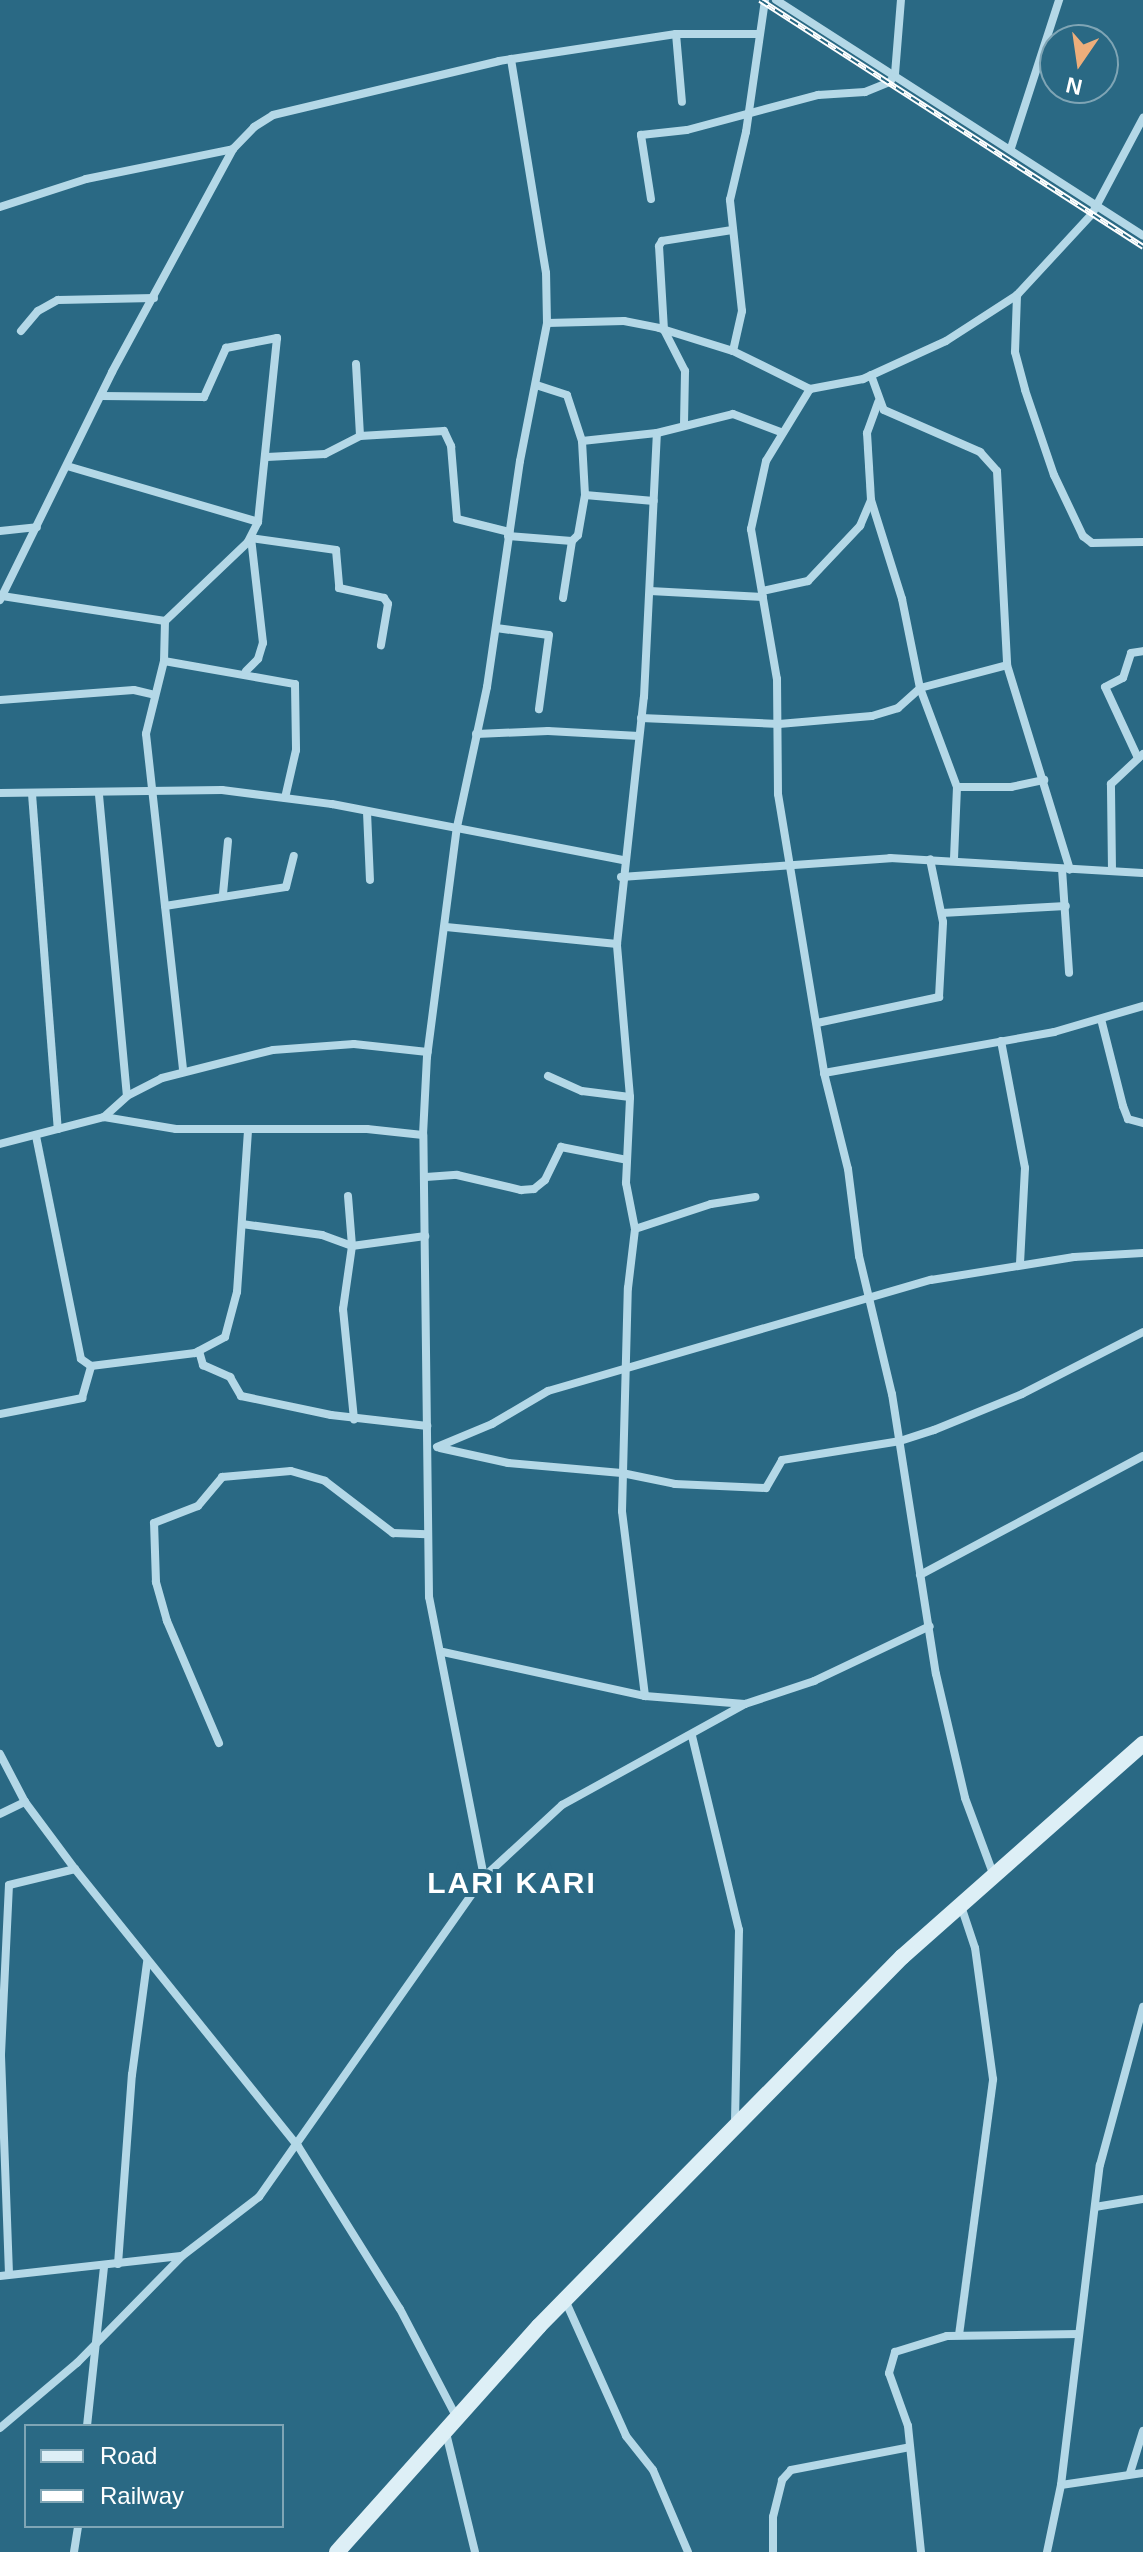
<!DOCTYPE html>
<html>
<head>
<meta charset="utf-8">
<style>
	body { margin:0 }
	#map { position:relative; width:1143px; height:2552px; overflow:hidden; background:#2a6984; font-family:Arial,sans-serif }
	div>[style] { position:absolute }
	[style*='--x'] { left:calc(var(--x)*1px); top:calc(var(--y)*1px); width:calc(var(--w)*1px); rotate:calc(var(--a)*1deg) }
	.street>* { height:8px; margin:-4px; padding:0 4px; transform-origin:4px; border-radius:4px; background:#b4d8e7 }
	.secondary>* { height:16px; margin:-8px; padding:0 8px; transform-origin:8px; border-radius:8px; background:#ddeff6 }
	.rail>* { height:6px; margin-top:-3px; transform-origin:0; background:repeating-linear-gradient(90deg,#2a6984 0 9px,#fff 0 18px); box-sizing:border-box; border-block:2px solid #fff }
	span { translate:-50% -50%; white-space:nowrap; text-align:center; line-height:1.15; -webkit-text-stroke:8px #2a6984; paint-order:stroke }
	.district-label { font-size:30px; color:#fff; font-weight:700; letter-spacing:2px }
	.legend { position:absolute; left:24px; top:2424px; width:260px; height:104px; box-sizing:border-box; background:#2a6984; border:2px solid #7fa5b5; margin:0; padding:10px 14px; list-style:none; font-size:24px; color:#fff }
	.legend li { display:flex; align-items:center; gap:16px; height:40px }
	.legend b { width:40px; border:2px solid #7fa5b5 }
	.north { position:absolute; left:1039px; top:24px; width:80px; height:80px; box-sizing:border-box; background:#2a6984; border:2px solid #7fa5b5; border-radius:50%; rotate:193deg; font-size:22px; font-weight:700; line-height:32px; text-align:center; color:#fff }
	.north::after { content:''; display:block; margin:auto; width:28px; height:36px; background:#edae7b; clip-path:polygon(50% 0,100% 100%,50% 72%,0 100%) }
</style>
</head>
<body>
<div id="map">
	<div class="street">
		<div style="--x:776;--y:0;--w:436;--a:32.7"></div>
		<div style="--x:676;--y:34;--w:68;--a:85"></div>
		<div style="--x:1011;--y:148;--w:156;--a:-72"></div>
		<div style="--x:651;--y:199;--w:65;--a:-98.9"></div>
		<div style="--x:641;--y:135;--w:46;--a:-6.2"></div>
		<div style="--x:687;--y:130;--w:136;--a:-15"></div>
		<div style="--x:818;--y:95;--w:47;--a:-3.7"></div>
		<div style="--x:865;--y:92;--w:27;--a:-22"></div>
		<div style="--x:890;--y:82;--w:9;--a:-58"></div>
		<div style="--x:895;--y:74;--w:74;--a:-85.4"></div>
		<div style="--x:0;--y:207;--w:90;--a:-18"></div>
		<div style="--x:86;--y:179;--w:150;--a:-11.5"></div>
		<div style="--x:1017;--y:295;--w:57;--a:92"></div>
		<div style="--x:1015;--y:352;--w:39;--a:75"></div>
		<div style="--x:1025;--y:390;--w:90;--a:71.2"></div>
		<div style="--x:1054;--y:475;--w:68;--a:64.6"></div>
		<div style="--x:1083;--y:536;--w:11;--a:38"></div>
		<div style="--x:1092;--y:543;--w:51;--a:-1.1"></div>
		<div style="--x:547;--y:323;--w:77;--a:-1.5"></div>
		<div style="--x:624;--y:321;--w:36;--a:11"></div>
		<div style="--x:659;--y:328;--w:77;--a:17.3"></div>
		<div style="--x:733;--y:351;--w:86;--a:26.3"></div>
		<div style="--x:810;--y:389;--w:54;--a:-10.7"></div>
		<div style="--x:863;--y:379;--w:91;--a:-24.6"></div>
		<div style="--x:946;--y:341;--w:85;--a:-32.9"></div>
		<div style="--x:1017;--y:295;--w:110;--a:-47.2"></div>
		<div style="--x:1092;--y:214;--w:109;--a:-62"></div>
		<div style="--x:21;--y:331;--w:26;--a:-50"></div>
		<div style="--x:38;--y:311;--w:23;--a:-29"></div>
		<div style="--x:58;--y:300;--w:96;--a:-1.2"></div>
		<div style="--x:733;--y:351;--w:41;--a:-77.3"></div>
		<div style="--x:742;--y:311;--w:112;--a:-96.2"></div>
		<div style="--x:730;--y:200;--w:70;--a:-76.8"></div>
		<div style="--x:746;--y:132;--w:133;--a:-81.8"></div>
		<div style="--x:356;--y:364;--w:72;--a:86.8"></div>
		<div style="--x:871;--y:375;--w:37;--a:70"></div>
		<div style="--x:884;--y:410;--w:105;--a:23.6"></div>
		<div style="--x:980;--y:452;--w:25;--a:48"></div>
		<div style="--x:997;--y:471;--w:194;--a:87"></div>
		<div style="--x:1007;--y:665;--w:214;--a:72.9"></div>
		<div style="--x:810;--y:389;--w:84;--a:121.4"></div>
		<div style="--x:766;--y:461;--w:70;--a:102.4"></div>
		<div style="--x:751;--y:529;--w:152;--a:80.2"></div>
		<div style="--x:777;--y:679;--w:115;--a:89.5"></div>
		<div style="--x:778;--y:794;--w:283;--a:80.6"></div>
		<div style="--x:824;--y:1073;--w:99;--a:76"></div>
		<div style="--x:848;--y:1169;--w:88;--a:82.8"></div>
		<div style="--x:859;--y:1256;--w:142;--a:76.6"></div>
		<div style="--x:892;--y:1394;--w:283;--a:81.1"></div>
		<div style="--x:936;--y:1674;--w:127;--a:76.8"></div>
		<div style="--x:965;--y:1798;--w:83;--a:69.6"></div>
		<div style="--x:101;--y:396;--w:103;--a:0.6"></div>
		<div style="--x:204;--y:397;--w:54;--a:-65.8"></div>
		<div style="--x:226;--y:348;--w:52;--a:-11.1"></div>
		<div style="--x:277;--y:338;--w:185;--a:95.9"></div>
		<div style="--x:258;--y:522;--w:22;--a:117"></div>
		<div style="--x:248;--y:542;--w:115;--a:136.4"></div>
		<div style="--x:165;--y:621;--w:40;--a:91.4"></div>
		<div style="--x:164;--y:661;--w:75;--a:103.9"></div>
		<div style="--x:146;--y:734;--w:338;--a:83.7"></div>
		<div style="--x:684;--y:424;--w:53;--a:-88.9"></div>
		<div style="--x:685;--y:371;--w:46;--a:-117.1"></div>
		<div style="--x:664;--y:330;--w:84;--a:-93.4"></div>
		<div style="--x:659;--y:246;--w:6;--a:-59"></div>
		<div style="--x:662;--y:241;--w:71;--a:-8.9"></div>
		<div style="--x:582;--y:441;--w:75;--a:-6.1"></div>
		<div style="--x:657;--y:433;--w:78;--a:-14"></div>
		<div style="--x:733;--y:414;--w:53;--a:20.8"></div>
		<div style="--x:267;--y:457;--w:58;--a:-3"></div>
		<div style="--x:325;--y:454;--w:39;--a:-27"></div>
		<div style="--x:360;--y:436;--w:84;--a:-3.4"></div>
		<div style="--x:444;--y:431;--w:17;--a:65"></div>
		<div style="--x:451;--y:446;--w:73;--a:85.3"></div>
		<div style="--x:457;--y:519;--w:54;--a:14"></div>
		<div style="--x:67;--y:466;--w:199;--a:16.3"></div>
		<div style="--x:585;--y:495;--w:69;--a:5"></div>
		<div style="--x:871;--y:500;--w:104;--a:72.6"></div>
		<div style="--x:902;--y:599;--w:91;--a:78.6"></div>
		<div style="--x:920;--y:688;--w:106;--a:69.5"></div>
		<div style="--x:957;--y:787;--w:73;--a:92.4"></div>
		<div style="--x:0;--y:531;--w:37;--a:-6"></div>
		<div style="--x:508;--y:536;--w:64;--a:4.5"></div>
		<div style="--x:572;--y:541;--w:8;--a:-45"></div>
		<div style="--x:578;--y:535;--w:41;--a:-80.1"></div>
		<div style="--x:585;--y:495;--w:54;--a:-93.2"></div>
		<div style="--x:582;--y:441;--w:48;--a:-108.1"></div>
		<div style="--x:567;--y:395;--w:32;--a:-162"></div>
		<div style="--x:650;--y:591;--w:113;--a:3"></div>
		<div style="--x:762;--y:591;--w:47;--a:-12.3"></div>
		<div style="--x:808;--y:581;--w:76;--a:-46.6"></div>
		<div style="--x:860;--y:526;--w:28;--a:-67"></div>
		<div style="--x:871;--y:500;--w:67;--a:-93.4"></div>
		<div style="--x:867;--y:433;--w:33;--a:-70"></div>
		<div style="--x:2;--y:596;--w:165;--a:8.7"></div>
		<div style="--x:563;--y:598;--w:58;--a:-81"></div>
		<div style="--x:0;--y:600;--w:254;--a:-63.8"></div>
		<div style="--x:112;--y:372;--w:254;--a:-61.5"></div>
		<div style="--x:233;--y:149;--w:30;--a:-46"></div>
		<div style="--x:254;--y:127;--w:22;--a:-32"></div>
		<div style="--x:273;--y:115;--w:232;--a:-13.4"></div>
		<div style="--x:499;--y:61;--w:179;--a:-8.7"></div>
		<div style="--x:676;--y:34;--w:82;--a:0"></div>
		<div style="--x:496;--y:628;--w:53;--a:7.5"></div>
		<div style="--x:549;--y:635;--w:75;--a:97.7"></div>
		<div style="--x:164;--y:661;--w:133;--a:10"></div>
		<div style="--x:295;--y:684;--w:66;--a:89.1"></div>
		<div style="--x:296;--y:750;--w:49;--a:102.9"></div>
		<div style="--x:246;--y:671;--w:17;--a:-45"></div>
		<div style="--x:258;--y:659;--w:17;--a:-73"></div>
		<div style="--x:263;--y:643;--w:106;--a:-96.5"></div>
		<div style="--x:251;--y:538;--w:86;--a:8"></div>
		<div style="--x:336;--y:550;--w:38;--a:85"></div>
		<div style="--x:339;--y:588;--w:46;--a:12.5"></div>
		<div style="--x:384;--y:598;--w:7;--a:56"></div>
		<div style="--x:388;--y:604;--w:42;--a:99.7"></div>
		<div style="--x:0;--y:700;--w:134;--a:-4.3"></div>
		<div style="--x:134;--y:690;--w:18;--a:13"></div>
		<div style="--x:641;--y:718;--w:138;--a:2.5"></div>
		<div style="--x:779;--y:724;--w:93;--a:-4.9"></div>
		<div style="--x:872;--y:716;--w:27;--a:-17"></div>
		<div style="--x:898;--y:708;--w:30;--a:-42"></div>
		<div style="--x:920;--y:688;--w:90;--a:-14.8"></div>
		<div style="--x:476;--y:734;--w:72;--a:-2.4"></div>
		<div style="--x:548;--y:731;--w:91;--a:3.1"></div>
		<div style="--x:1138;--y:758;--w:78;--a:-114.9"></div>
		<div style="--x:1105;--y:687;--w:20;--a:-27"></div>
		<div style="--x:1123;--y:678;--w:26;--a:-72"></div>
		<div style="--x:1131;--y:653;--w:12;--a:-9"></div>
		<div style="--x:957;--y:787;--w:54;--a:0"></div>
		<div style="--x:1011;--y:787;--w:34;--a:-12"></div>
		<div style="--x:0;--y:793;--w:222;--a:-0.8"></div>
		<div style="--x:222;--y:790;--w:111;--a:7.3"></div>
		<div style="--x:332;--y:804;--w:296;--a:10.9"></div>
		<div style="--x:32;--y:794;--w:336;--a:85.6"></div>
		<div style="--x:99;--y:795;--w:302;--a:84.7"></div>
		<div style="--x:367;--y:812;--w:68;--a:87.5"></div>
		<div style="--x:1062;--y:869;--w:104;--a:86.1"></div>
		<div style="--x:1112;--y:871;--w:87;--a:-90.7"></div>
		<div style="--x:1111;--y:784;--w:44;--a:-43.2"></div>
		<div style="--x:621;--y:877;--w:270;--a:-4"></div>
		<div style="--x:890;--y:858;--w:253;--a:3.4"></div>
		<div style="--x:223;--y:894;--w:53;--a:-84.6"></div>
		<div style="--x:165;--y:906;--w:122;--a:-8.9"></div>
		<div style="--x:286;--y:887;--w:32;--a:-76"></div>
		<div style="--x:942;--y:913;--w:124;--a:-3.2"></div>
		<div style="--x:446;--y:927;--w:172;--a:5.7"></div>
		<div style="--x:1101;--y:1019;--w:90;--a:75.8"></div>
		<div style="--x:1123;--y:1106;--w:14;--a:69"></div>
		<div style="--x:1128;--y:1119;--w:16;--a:15"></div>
		<div style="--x:817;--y:1023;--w:125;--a:-12"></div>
		<div style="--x:939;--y:997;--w:75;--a:-86.9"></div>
		<div style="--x:943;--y:922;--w:64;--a:-101.7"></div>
		<div style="--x:1001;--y:1041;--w:129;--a:79.3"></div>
		<div style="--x:1025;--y:1168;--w:97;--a:93"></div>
		<div style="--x:824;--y:1073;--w:234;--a:-10.1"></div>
		<div style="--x:1054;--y:1032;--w:93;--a:-16.3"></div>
		<div style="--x:548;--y:1076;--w:37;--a:24"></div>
		<div style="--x:582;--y:1091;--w:48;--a:7.1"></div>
		<div style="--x:104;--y:1117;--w:31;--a:-42"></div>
		<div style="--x:127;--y:1096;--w:39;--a:-27"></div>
		<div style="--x:162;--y:1078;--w:114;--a:-14.2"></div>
		<div style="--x:273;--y:1050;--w:81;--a:-4.2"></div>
		<div style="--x:354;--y:1044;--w:74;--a:6.2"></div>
		<div style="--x:36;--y:1136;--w:227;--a:78.6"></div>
		<div style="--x:81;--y:1359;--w:12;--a:35"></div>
		<div style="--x:91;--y:1366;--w:105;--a:-7.1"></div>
		<div style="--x:195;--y:1353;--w:34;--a:-28"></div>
		<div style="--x:225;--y:1337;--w:47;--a:-75.1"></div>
		<div style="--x:237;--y:1292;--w:160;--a:-86.1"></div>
		<div style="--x:0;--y:1144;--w:107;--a:-14.6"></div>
		<div style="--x:104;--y:1117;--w:73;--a:9.5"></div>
		<div style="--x:176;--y:1129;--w:191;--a:0"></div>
		<div style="--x:367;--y:1129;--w:56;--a:6.1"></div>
		<div style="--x:426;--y:1177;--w:31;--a:-4"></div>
		<div style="--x:457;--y:1175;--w:66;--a:13.2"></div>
		<div style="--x:521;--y:1190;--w:13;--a:-4"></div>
		<div style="--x:534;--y:1189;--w:14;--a:-39"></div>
		<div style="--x:545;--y:1180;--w:37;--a:-64"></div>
		<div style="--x:561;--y:1147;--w:67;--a:11.1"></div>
		<div style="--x:348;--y:1196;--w:50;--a:85.4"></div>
		<div style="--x:352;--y:1246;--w:64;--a:98.1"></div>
		<div style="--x:343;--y:1309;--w:111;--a:84.3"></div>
		<div style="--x:242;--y:1224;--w:81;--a:7.8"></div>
		<div style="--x:322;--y:1235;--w:32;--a:20"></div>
		<div style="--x:352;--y:1246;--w:74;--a:-7.8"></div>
		<div style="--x:635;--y:1229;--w:80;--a:-18.2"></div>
		<div style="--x:711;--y:1204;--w:45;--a:-9"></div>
		<div style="--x:199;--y:1351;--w:15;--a:74"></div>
		<div style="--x:203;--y:1365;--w:30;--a:24"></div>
		<div style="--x:230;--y:1377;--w:22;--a:60"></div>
		<div style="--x:241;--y:1396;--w:92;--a:11.9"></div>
		<div style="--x:331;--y:1415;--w:97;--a:6.5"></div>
		<div style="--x:0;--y:1414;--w:84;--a:-11"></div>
		<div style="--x:82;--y:1398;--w:33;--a:-74"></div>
		<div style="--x:437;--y:1447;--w:60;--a:-22.7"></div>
		<div style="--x:492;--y:1424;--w:65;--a:-30.5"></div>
		<div style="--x:548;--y:1391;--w:399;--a:-16.2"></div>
		<div style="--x:931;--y:1280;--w:145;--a:-9.1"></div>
		<div style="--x:1074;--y:1257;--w:69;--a:-3.3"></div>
		<div style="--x:440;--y:1448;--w:70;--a:12.4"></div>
		<div style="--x:508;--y:1463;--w:114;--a:5"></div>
		<div style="--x:622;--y:1473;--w:54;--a:11.7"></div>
		<div style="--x:675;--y:1484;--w:91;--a:2.5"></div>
		<div style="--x:766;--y:1488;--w:32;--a:-60"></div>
		<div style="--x:782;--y:1460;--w:120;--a:-9.1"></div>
		<div style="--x:900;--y:1441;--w:36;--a:-18"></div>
		<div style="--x:934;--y:1430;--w:95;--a:-22.2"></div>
		<div style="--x:1022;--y:1394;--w:136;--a:-27.1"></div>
		<div style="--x:920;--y:1575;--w:253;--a:-28.1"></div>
		<div style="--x:443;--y:1652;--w:207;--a:12.3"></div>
		<div style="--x:645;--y:1696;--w:100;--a:4.6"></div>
		<div style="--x:645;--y:1696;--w:186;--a:-97.1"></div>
		<div style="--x:622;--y:1511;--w:223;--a:-88.5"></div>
		<div style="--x:628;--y:1288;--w:59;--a:-83.2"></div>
		<div style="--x:635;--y:1229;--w:47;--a:-101.1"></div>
		<div style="--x:626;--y:1183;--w:86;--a:-87.3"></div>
		<div style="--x:630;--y:1097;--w:154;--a:-94.9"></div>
		<div style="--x:617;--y:944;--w:248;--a:-83.8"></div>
		<div style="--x:644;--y:697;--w:264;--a:-87.2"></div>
		<div style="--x:692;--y:1736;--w:200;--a:76.4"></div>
		<div style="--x:739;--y:1930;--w:196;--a:91.2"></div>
		<div style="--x:219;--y:1743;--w:133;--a:-113.1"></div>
		<div style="--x:167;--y:1621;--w:41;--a:-105.8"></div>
		<div style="--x:156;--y:1582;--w:59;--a:-91.9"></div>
		<div style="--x:154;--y:1523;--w:47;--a:-21.1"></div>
		<div style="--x:198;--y:1506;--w:38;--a:-50"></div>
		<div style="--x:222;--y:1477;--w:69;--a:-5"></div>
		<div style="--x:291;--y:1471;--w:35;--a:16"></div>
		<div style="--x:325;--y:1481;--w:86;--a:37.4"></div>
		<div style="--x:393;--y:1533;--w:34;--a:2"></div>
		<div style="--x:0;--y:1754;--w:54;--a:62.5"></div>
		<div style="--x:25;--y:1802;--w:84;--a:53.3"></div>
		<div style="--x:75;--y:1869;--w:356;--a:51.2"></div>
		<div style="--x:298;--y:2146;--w:192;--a:58"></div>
		<div style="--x:400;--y:2309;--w:121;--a:62.4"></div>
		<div style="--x:0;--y:1814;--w:28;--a:-26"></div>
		<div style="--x:484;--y:1877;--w:285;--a:-101.1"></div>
		<div style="--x:429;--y:1597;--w:462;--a:-90.7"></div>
		<div style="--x:423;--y:1135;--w:78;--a:-87.1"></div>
		<div style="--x:427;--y:1057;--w:232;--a:-82.6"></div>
		<div style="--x:457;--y:827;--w:143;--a:-77.9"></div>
		<div style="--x:487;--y:687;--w:228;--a:-81.7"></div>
		<div style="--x:520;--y:461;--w:141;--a:-78.9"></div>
		<div style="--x:547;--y:323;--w:50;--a:-91.1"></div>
		<div style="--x:546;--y:273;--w:217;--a:-99.3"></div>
		<div style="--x:1095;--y:2207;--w:49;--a:-9.5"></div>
		<div style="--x:118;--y:2264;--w:190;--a:-85.8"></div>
		<div style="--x:132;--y:2075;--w:114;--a:-82.4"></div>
		<div style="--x:9;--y:2274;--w:220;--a:-92.1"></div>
		<div style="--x:1;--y:2054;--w:169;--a:-87.3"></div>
		<div style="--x:9;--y:1885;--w:68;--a:-13.6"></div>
		<div style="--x:0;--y:2276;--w:182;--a:-6.3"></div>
		<div style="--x:565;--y:2300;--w:149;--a:65.8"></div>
		<div style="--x:626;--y:2436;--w:43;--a:51.5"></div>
		<div style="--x:653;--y:2470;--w:89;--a:66.9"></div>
		<div style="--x:959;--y:2335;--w:258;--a:-82.4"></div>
		<div style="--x:993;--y:2079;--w:132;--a:-97.8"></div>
		<div style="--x:975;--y:1948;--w:44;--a:-108.4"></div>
		<div style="--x:87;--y:2426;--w:161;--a:-83.9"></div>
		<div style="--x:0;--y:2428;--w:101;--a:-40.2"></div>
		<div style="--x:77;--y:2363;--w:150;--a:-45.5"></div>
		<div style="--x:182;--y:2256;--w:97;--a:-37.5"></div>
		<div style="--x:259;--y:2197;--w:391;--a:-54.9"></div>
		<div style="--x:484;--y:1877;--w:106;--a:-42.7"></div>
		<div style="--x:562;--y:1805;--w:209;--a:-28.9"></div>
		<div style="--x:745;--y:1704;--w:73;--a:-18.4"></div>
		<div style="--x:814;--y:1681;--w:128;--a:-25.4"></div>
		<div style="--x:446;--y:2433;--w:122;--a:76.3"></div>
		<div style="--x:1130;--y:2473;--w:44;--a:-72.8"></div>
		<div style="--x:1061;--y:2485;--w:83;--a:-8.3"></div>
		<div style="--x:74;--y:2552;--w:26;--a:-81"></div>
		<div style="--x:773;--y:2552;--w:35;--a:-90"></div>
		<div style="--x:773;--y:2517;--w:38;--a:-76"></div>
		<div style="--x:782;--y:2480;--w:13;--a:-48"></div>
		<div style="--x:791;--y:2470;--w:121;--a:-10.9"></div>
		<div style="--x:921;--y:2552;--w:127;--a:-95.9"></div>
		<div style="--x:908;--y:2426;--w:56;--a:-109.7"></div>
		<div style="--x:889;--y:2373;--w:22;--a:-74"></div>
		<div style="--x:895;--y:2352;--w:54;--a:-17.1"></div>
		<div style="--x:947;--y:2336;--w:132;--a:-0.9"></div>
		<div style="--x:1047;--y:2552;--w:68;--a:-78.2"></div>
		<div style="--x:1061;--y:2485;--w:322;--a:-83.1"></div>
		<div style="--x:1100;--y:2165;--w:164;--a:-74.8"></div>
	</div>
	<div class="secondary">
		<div style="--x:337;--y:2552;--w:303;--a:-48.2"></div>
		<div style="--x:539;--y:2326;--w:518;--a:-45.47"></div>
		<div style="--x:902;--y:1957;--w:322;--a:-41.5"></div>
	</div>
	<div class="rail">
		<div style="--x:760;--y:0;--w:456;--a:32.8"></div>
	</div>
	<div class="district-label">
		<span style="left:512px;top:1883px">LARI KARI</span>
	</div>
	<ul class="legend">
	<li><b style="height:10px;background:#ddeff6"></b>Road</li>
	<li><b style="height:10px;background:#fff"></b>Railway</li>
	</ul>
	<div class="north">N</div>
</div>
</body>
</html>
